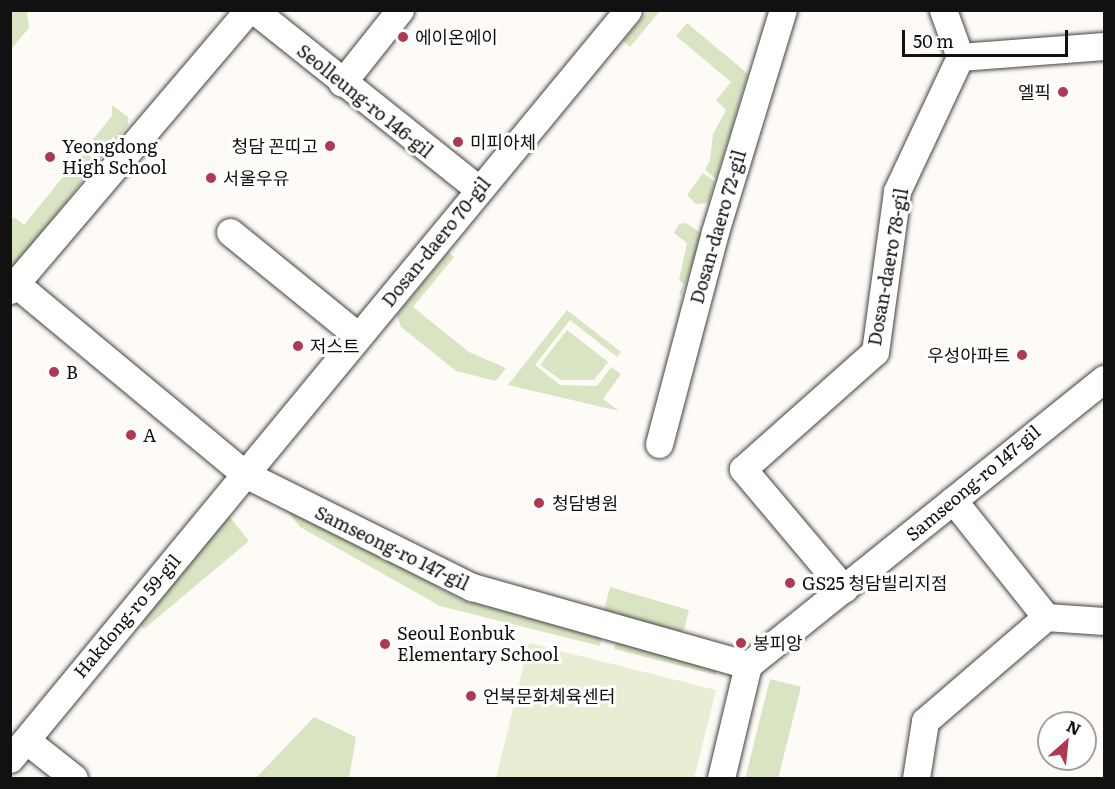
<!DOCTYPE html>
<html>
<head>
<meta charset="utf-8">
<style>
	body { margin:0 }
	#map { position:relative; width:1115px; height:789px; overflow:hidden; background:#fefbf6; font-family:Literata,"Noto Sans KR",serif }
	div>[style] { position:absolute }
	[style*='--x'] { left:calc(var(--x)*1px); top:calc(var(--y)*1px); width:calc(var(--w)*1px); rotate:calc(var(--a)*1deg) }
	.green>* { inset:0; background:#d9e5c2; transform-origin:0 0 }
	.pitch>* { inset:0; background:#e8eed3 }
	.roads { filter:drop-shadow(0 0 2px #444) drop-shadow(0 0 2px #444) }
	.street>* { height:27px; margin:-13.5px; padding:0 13.5px; transform-origin:13.5px; border-radius:13.5px; background:#fff }
	.dots>* { width:16px; height:16px; translate:-50% -50%; box-sizing:border-box; border:3px solid #fff; border-radius:50% }
	span { translate:-50% -50%; white-space:nowrap; text-align:center; line-height:1.15; -webkit-text-stroke:6px #fff; paint-order:stroke }
	.poi-label { font-size:18px; color:#111 }
	.left { translate:0 -50%; text-align:left }
	.right { translate:-100% -50%; text-align:right }
	.street-label { font-size:18px; color:#111 }
	.frame { position:absolute; inset:0; border:12px solid #111; pointer-events:none }
	.north { position:absolute; left:1037px; top:711px; width:60px; height:60px; box-sizing:border-box; background:#fff; border:2px solid #a0a0a0; border-radius:50%; rotate:27deg; font-size:16px; font-weight:700; line-height:24px; text-align:center; color:#111 }
	.north::after { content:''; display:block; margin:auto; width:21px; height:27px; background:#b1394f; clip-path:polygon(50% 0,100% 100%,50% 72%,0 100%) }
	.scale { position:absolute; left:902px; top:30px; width:166px; height:27px; box-sizing:border-box; border:3px solid #111; border-top:0; padding-left:8px; font-size:18px; line-height:21px; white-space:nowrap; color:#111; -webkit-text-stroke:4px #fff; paint-order:stroke }
</style>
</head>
<body>
<div id="map">
	<div class="green">
		<div style="clip-path:polygon(11px 10px,27px 11px,29px 28px,11px 49px)"></div>
		<div style="clip-path:polygon(648px 11px,660px 11px,630px 47px,623px 41px)"></div>
		<div style="clip-path:polygon(687px 23px,748px 74px,716px 179px,705px 170px,710px 160px,713px 134px,726px 110px,716px 100px,731px 82px,676px 36px)"></div>
		<div style="clip-path:polygon(112px 105px,128px 117px,128px 125px,11px 270px,11px 221px,14px 217px,24px 225px,112px 116px)"></div>
		<div style="clip-path:polygon(703px 173px,715px 182px,708px 203px,696px 204px,687px 195px)"></div>
		<div style="clip-path:polygon(686px 223px,702px 234px,681px 296px,679px 293px,684px 285px,679px 280px,687px 243px,674px 233px,679px 224px)"></div>
		<div style="clip-path:polygon(448px 252px,454px 257px,413px 307px,469px 352px,506px 368px,496px 381px,456px 371px,401px 327px,397px 315px)"></div>
		<div style="clip-path:polygon(567px 310px,621px 352px,617px 357px,570px 320px,535px 365px,560px 385px,597px 386px,611px 367px,621px 374px,603px 399px,619px 411px,508px 385px)"></div>
		<div style="clip-path:polygon(567px 330px,608px 362px,594px 380px,561px 380px,540px 365px)"></div>
		<div style="clip-path:polygon(289px 507px,464px 601px,602px 636px,600px 646px,440px 606px,300px 527px,287px 511px)"></div>
		<div style="clip-path:polygon(229px 516px,249px 541px,144px 629px,140px 624px)"></div>
		<div style="clip-path:polygon(610px 587px,689px 610px,684px 630px,677px 633px,604px 610px)"></div>
		<div style="clip-path:polygon(616px 642px,715px 666px,716px 675px,614px 649px)"></div>
		<div style="left:770px;top:679px;width:32px;height:102px;rotate:14deg"></div>
		<div style="clip-path:polygon(314px 717px,356px 737px,349px 778px,256px 778px)"></div>
	</div>
	<div class="pitch">
		<div style="clip-path:polygon(529px 643px,716px 690px,694px 778px,496px 778px)"></div>
	</div>
	<div class="roads">
		<div class="street">
			<div style="--x:254;--y:10;--w:287;--a:38.6"></div>
			<div style="--x:943;--y:10;--w:50;--a:70.1"></div>
			<div style="--x:342;--y:83;--w:93;--a:-51.5"></div>
			<div style="--x:230;--y:232;--w:165;--a:39.1"></div>
			<div style="--x:16;--y:284;--w:298;--a:39.7"></div>
			<div style="--x:245;--y:474;--w:254;--a:26.5"></div>
			<div style="--x:472;--y:587;--w:287;--a:15.8"></div>
			<div style="--x:10;--y:290;--w:367;--a:-49.6"></div>
			<div style="--x:659;--y:444;--w:219;--a:-75.2"></div>
			<div style="--x:715;--y:232;--w:232;--a:-73"></div>
			<div style="--x:953;--y:500;--w:149;--a:51.5"></div>
			<div style="--x:1046;--y:617;--w:58;--a:3.9"></div>
			<div style="--x:844;--y:589;--w:157;--a:-130.1"></div>
			<div style="--x:743;--y:469;--w:176;--a:-41.6"></div>
			<div style="--x:875;--y:352;--w:162;--a:-82.2"></div>
			<div style="--x:897;--y:191;--w:148;--a:-64.8"></div>
			<div style="--x:960;--y:57;--w:144;--a:-4.4"></div>
			<div style="--x:748;--y:665;--w:457;--a:-38.8"></div>
			<div style="--x:26;--y:740;--w:61;--a:38.4"></div>
			<div style="--x:10;--y:759;--w:971;--a:-50.47"></div>
			<div style="--x:721;--y:778;--w:116;--a:-76.6"></div>
			<div style="--x:916;--y:778;--w:58;--a:-81"></div>
			<div style="--x:925;--y:721;--w:160;--a:-40.7"></div>
		</div>
	</div>
	<div class="dots">
		<div style="left:403px;top:37px;background:#b1394f"></div>
		<div style="left:1063px;top:92px;background:#b1394f"></div>
		<div style="left:458px;top:142px;background:#b1394f"></div>
		<div style="left:330px;top:146px;background:#b1394f"></div>
		<div style="left:50px;top:157px;background:#b1394f"></div>
		<div style="left:211px;top:178px;background:#b1394f"></div>
		<div style="left:298px;top:346px;background:#b1394f"></div>
		<div style="left:1022px;top:355px;background:#b1394f"></div>
		<div style="left:54px;top:372px;background:#b1394f"></div>
		<div style="left:131px;top:435px;background:#b1394f"></div>
		<div style="left:539px;top:503px;background:#b1394f"></div>
		<div style="left:790px;top:583px;background:#b1394f"></div>
		<div style="left:741px;top:643px;background:#b1394f"></div>
		<div style="left:385px;top:644px;background:#b1394f"></div>
		<div style="left:471px;top:696px;background:#b1394f"></div>
	</div>
	<div class="poi-label">
		<span class="left" style="left:415px;top:37px">에이온에이</span>
		<span class="right" style="left:1051px;top:92px">엘픽</span>
		<span class="left" style="left:470px;top:142px">미피아체</span>
		<span class="right" style="left:318px;top:146px">청담 꼰띠고</span>
		<span class="left" style="left:62px;top:157px">Yeongdong<br>High School</span>
		<span class="left" style="left:223px;top:178px">서울우유</span>
		<span class="left" style="left:310px;top:346px">저스트</span>
		<span class="right" style="left:1010px;top:355px">우성아파트</span>
		<span class="left" style="left:66px;top:372px">B</span>
		<span class="left" style="left:143px;top:435px">A</span>
		<span class="left" style="left:552px;top:503px">청담병원</span>
		<span class="left" style="left:802px;top:583px">GS25 청담빌리지점</span>
		<span class="left" style="left:397px;top:644px">Seoul Eonbuk<br>Elementary School</span>
		<span class="left" style="left:753px;top:643px">봉피앙</span>
		<span class="left" style="left:483px;top:696px">언북문화체육센터</span>
	</div>
	<div class="street-label">
		<span style="left:365px;top:101px;rotate:39deg">Seolleung-ro 146-gil</span>
		<span style="left:718px;top:227px;rotate:-74deg">Dosan-daero 72-gil</span>
		<span style="left:436px;top:242px;rotate:-51deg">Dosan-daero 70-gil</span>
		<span style="left:888px;top:267px;rotate:-80deg">Dosan-daero 78-gil</span>
		<span style="left:973px;top:483px;rotate:-40deg">Samseong-ro 147-gil</span>
		<span style="left:392px;top:548px;rotate:26deg">Samseong-ro 147-gil</span>
		<span style="left:127px;top:616px;rotate:-50deg">Hakdong-ro 59-gil</span>
	</div>
	<div class="frame"></div>
	<div class="north">N</div>
	<div class="scale">50 m</div>
</div>
</body>
</html>
